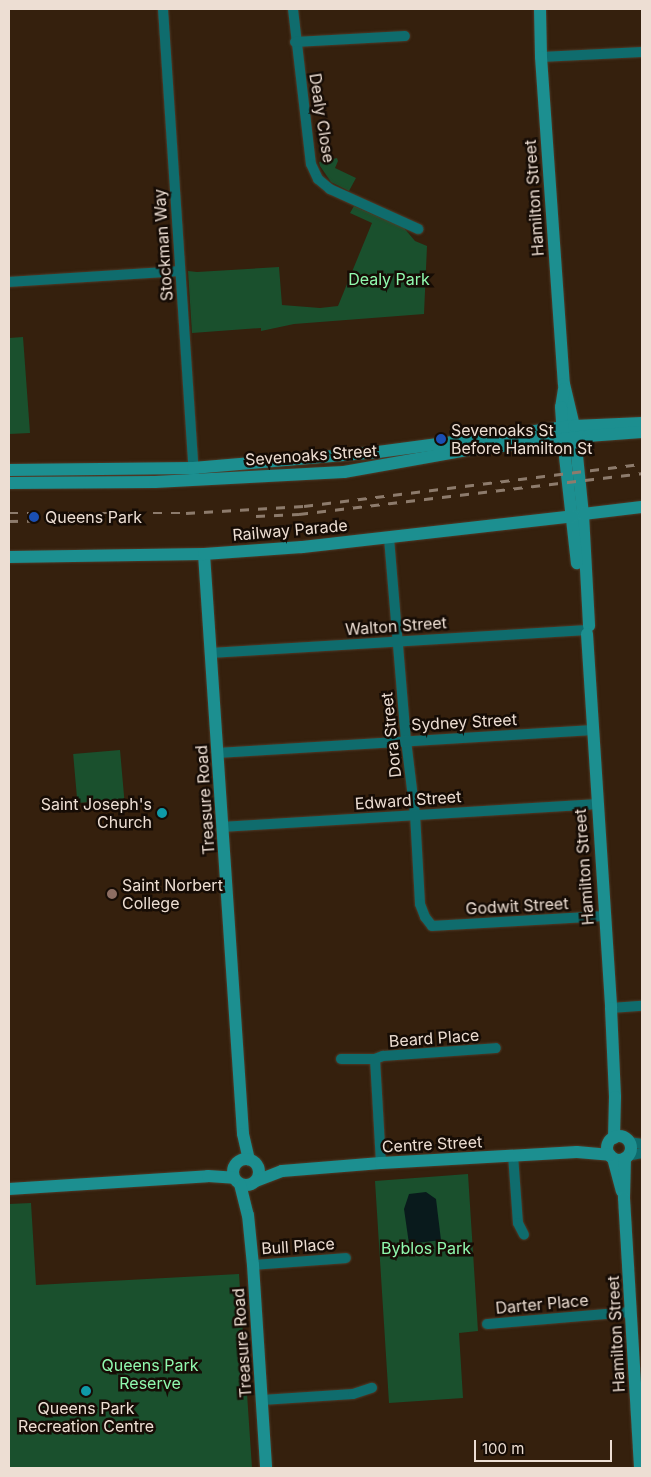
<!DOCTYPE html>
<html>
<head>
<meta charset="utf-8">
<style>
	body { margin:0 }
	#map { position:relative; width:651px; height:1477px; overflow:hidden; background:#35200d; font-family:Inter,sans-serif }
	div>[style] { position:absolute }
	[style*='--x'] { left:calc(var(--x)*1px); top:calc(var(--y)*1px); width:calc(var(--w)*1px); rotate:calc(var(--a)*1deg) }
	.green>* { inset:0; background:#1a502d; transform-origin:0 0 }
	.water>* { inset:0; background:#091a1c }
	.roads { filter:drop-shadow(0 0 1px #4f3b29) drop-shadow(0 0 1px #4f3b29) }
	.street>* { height:10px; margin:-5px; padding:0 5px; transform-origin:5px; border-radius:5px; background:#0f6c6d }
	.secondary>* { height:12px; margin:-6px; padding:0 6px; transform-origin:6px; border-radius:6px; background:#1c8f90 }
	.secondary>.ring { margin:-6px; padding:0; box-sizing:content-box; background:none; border:12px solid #1c8f90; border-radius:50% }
	.rail>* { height:2.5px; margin-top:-1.25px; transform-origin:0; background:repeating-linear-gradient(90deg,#8d7b6c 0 9px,transparent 0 18px) }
	.dots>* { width:14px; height:14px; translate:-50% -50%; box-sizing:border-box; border:2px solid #160c05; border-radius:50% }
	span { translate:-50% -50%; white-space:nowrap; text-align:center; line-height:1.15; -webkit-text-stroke:5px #160c05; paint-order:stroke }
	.street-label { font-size:16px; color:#edded3 }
	.park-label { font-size:16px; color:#90f9ae }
	.poi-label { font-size:16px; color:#edded3 }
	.left { translate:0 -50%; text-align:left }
	.right { translate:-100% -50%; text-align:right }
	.frame { position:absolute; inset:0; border:10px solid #edded3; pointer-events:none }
	.scale { position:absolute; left:474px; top:1440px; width:138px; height:22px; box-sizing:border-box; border:2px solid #edded3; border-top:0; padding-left:6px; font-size:15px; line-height:18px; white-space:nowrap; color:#edded3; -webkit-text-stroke:4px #160c05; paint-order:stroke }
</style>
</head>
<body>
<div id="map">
	<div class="green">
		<div style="clip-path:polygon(337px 158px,338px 161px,335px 168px,356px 178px,349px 191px,331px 182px,320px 166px,319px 162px)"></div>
		<div style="clip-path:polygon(354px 206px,404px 228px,415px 241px,427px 246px,424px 314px,294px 324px,261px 331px,261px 328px,192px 333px,188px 271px,197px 272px,279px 267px,282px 305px,320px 308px,338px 306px,372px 223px,350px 213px)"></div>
		<div style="clip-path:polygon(23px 337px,30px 433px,9px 434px,9px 338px)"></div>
		<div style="left:120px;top:750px;width:49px;height:47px;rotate:85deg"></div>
		<div style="clip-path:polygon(468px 1174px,478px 1331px,459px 1333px,463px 1398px,389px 1403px,375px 1181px)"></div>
		<div style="clip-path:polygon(31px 1203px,36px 1285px,239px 1274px,252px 1468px,9px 1468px,9px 1204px)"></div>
	</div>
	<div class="water">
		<div style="clip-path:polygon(426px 1192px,436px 1199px,441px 1240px,409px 1244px,404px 1209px,409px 1194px)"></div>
	</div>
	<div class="roads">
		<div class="street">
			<div style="--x:163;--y:9;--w:466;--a:86.2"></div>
			<div style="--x:293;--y:9;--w:156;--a:83.4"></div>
			<div style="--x:311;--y:164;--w:17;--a:65"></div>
			<div style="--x:318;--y:179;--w:16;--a:40"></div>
			<div style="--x:330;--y:189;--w:97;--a:24.4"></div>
			<div style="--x:295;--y:42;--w:110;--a:-3.1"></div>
			<div style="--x:541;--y:57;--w:101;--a:-2.8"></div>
			<div style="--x:9;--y:282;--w:171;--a:-3.7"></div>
			<div style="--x:389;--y:538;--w:203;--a:85.2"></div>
			<div style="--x:406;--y:740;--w:75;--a:83.1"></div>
			<div style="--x:415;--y:814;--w:90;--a:86.8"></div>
			<div style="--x:420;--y:904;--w:14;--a:69"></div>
			<div style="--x:425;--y:917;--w:11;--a:52"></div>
			<div style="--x:432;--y:926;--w:172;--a:-3.3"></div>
			<div style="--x:211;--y:653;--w:372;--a:-3.5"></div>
			<div style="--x:218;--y:753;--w:375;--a:-3.5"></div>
			<div style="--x:222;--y:827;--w:376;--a:-3.5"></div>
			<div style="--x:611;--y:1008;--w:31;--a:-4"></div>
			<div style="--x:341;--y:1059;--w:34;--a:0"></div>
			<div style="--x:375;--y:1059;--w:9;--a:-21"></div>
			<div style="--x:383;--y:1056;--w:113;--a:-4"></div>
			<div style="--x:375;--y:1059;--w:104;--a:86.7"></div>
			<div style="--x:629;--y:1142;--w:13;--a:9"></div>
			<div style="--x:513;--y:1155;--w:68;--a:85.8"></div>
			<div style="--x:518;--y:1223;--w:13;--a:63"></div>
			<div style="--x:627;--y:1156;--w:15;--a:-11"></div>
			<div style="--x:253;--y:1265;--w:93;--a:-4.3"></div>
			<div style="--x:487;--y:1324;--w:144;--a:-4.8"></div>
			<div style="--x:262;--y:1400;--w:91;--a:-3.8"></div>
			<div style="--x:353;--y:1394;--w:20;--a:-18"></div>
		</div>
		<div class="secondary">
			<div style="--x:540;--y:9;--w:48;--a:88.8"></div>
			<div style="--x:541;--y:57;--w:328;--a:86"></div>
			<div style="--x:564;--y:384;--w:43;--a:76.6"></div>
			<div style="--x:574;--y:426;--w:88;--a:84.2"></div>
			<div style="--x:583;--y:514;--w:112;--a:86.9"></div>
			<div style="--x:564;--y:389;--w:18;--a:99"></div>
			<div style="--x:561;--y:407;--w:32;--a:86"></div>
			<div style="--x:563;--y:439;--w:125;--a:83.6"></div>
			<div style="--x:9;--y:470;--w:184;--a:-0.6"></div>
			<div style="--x:193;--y:468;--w:186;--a:-4.9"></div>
			<div style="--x:378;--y:452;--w:198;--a:-7.6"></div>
			<div style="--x:574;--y:426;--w:68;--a:-2.5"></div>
			<div style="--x:9;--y:483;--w:146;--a:-0.4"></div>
			<div style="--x:155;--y:482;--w:189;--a:-3"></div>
			<div style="--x:344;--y:472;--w:125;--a:-10.1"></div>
			<div style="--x:467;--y:450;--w:122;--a:-6.6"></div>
			<div style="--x:588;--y:436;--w:54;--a:-4.2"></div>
			<div style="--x:583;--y:514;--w:59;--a:-6.8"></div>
			<div style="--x:204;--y:554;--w:581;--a:86.15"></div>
			<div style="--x:243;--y:1134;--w:26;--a:77"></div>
			<div style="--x:9;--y:557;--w:195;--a:-0.9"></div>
			<div style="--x:204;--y:554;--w:98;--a:-4.1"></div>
			<div style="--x:302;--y:547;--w:273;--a:-6.5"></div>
			<div style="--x:587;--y:634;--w:375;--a:86.3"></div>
			<div style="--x:611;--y:1008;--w:89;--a:87.4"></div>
			<div style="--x:615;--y:1097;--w:41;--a:91.4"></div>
			<div class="ring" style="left:607px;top:1136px;width:12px;height:12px"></div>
			<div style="--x:613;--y:1158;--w:34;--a:75"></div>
			<div style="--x:625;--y:1158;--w:40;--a:91.4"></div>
			<div style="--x:624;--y:1198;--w:270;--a:86.6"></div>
			<div class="ring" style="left:233px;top:1159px;width:14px;height:14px"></div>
			<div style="--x:256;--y:1181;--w:28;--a:-21"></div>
			<div style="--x:282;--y:1171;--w:99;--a:-4.6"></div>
			<div style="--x:381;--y:1163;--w:196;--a:-3.2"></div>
			<div style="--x:577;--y:1152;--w:33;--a:5"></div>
			<div style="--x:240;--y:1184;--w:32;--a:76"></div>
			<div style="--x:248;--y:1215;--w:50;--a:84.3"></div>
			<div style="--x:253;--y:1265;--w:203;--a:86.3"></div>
			<div style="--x:9;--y:1189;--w:199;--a:-3.7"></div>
			<div style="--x:208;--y:1176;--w:26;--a:4"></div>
		</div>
	</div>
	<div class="rail">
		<div style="--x:9;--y:513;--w:177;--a:0"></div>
		<div style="--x:186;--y:513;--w:118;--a:-3.4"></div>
		<div style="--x:304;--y:506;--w:341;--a:-7.1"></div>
		<div style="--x:256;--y:516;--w:43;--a:-2.7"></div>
		<div style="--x:299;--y:514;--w:345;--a:-6.8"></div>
		<div style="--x:9;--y:521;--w:82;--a:-0.7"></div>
	</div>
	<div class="dots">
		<div style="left:441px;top:439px;background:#1a4fb4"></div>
		<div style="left:34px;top:517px;background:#1a4fb4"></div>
		<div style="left:162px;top:813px;background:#0f9aa8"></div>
		<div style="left:112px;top:894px;background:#8d6e63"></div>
		<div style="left:86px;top:1391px;background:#0f9aa8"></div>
	</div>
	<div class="street-label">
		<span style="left:322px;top:118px;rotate:81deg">Dealy Close</span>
		<span style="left:534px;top:198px;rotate:-94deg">Hamilton Street</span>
		<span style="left:163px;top:245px;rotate:-94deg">Stockman Way</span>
		<span style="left:311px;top:455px;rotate:-4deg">Sevenoaks Street</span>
		<span style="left:290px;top:530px;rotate:-5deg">Railway Parade</span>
		<span style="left:396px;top:626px;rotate:-4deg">Walton Street</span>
		<span style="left:464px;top:722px;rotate:-3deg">Sydney Street</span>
		<span style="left:391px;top:735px;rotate:-96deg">Dora Street</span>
		<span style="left:205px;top:800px;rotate:-94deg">Treasure Road</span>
		<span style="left:408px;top:800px;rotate:-4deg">Edward Street</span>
		<span style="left:584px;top:867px;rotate:-94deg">Hamilton Street</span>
		<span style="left:517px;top:906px;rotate:-3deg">Godwit Street</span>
		<span style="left:434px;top:1038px;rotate:-4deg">Beard Place</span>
		<span style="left:432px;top:1144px;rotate:-3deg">Centre Street</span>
		<span style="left:298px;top:1246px;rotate:-4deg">Bull Place</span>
		<span style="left:542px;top:1304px;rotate:-5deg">Darter Place</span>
		<span style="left:616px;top:1334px;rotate:-93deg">Hamilton Street</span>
		<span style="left:242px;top:1343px;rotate:-94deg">Treasure Road</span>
	</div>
	<div class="park-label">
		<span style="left:389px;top:279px">Dealy Park</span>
		<span style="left:426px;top:1248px">Byblos Park</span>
		<span style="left:150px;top:1374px">Queens Park<br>Reserve</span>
	</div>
	<div class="poi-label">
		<span class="left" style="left:451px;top:439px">Sevenoaks St<br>Before Hamilton St</span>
		<span class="left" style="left:45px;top:517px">Queens Park</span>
		<span class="right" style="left:152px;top:813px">Saint Joseph's<br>Church</span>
		<span class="left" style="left:122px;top:894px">Saint Norbert<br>College</span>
		<span style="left:86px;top:1417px">Queens Park<br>Recreation Centre</span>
	</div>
	<div class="frame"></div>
	<div class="scale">100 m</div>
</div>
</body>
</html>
